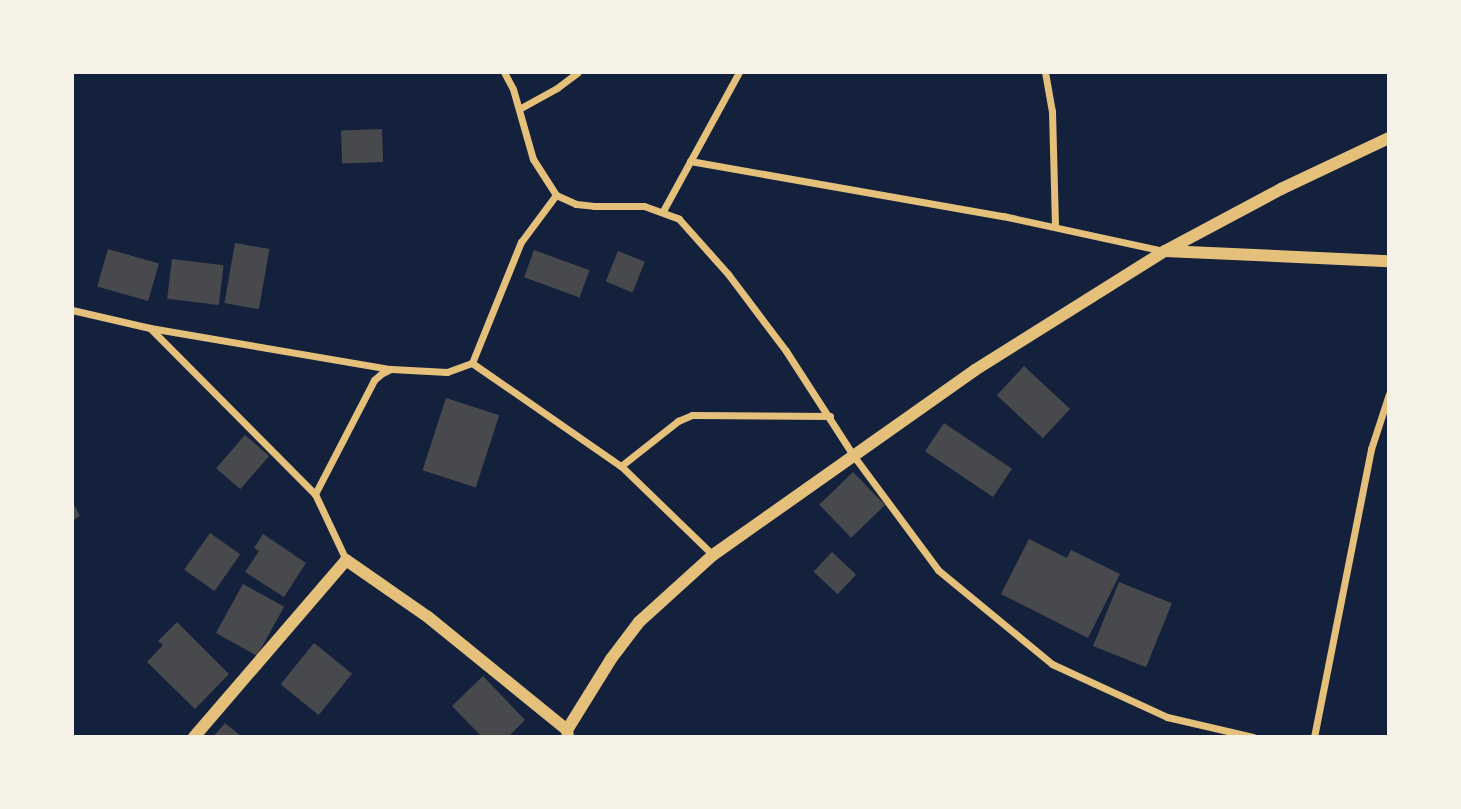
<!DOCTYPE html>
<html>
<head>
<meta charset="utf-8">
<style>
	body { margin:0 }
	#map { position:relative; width:1461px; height:809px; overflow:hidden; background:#14213d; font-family:Arial,sans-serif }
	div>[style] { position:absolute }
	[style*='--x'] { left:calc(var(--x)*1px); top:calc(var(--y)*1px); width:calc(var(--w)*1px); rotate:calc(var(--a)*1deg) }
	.building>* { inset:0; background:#48494c; transform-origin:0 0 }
	.minor>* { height:7px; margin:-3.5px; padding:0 3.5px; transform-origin:3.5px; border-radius:3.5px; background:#e5c07b }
	.tertiary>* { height:12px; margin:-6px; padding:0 6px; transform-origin:6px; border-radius:6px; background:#e5c07b }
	span { translate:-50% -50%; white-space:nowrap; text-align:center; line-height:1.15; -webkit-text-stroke:6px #f6f1e7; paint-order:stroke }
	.frame { position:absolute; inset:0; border:74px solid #f6f1e7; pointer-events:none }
</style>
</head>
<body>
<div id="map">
	<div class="building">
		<div style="left:382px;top:129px;width:33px;height:41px;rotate:88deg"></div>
		<div style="left:235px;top:243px;width:35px;height:61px;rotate:10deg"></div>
		<div style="left:108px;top:249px;width:53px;height:39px;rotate:16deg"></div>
		<div style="left:534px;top:250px;width:59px;height:29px;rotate:20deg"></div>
		<div style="left:618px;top:251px;width:29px;height:33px;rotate:22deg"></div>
		<div style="left:172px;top:259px;width:52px;height:40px;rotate:7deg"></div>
		<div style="left:1024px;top:366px;width:63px;height:40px;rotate:43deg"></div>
		<div style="left:446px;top:398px;width:56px;height:76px;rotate:18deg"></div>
		<div style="left:944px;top:423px;width:82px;height:34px;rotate:34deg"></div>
		<div style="left:245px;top:435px;width:32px;height:44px;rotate:41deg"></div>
		<div style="left:853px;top:472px;width:46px;height:47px;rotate:46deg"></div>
		<div style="clip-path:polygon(72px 501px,80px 516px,72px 521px)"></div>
		<div style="left:210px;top:533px;width:37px;height:45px;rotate:35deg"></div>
		<div style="clip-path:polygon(263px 534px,306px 563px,284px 597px,245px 572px,259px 551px,254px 548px)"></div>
		<div style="clip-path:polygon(1029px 539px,1067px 558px,1071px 550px,1120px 574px,1088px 638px,1001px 594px)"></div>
		<div style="left:832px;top:552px;width:33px;height:27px;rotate:43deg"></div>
		<div style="left:1119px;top:582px;width:57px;height:69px;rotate:22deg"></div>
		<div style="left:243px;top:584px;width:47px;height:56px;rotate:29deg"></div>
		<div style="clip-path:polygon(177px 622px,229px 674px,195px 709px,147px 662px,163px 645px,158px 641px)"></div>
		<div style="left:314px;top:643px;width:49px;height:53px;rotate:39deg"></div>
		<div style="clip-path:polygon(483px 676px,525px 720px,508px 737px,482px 737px,452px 706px)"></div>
		<div style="clip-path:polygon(225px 723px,242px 737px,213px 737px)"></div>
	</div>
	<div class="minor">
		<div style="--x:504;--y:72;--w:19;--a:62"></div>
		<div style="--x:513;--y:89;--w:73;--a:74.1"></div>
		<div style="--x:533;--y:159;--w:43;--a:57.4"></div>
		<div style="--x:556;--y:195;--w:22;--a:24"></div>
		<div style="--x:576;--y:204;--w:18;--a:6"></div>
		<div style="--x:594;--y:206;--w:50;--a:0"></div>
		<div style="--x:644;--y:206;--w:37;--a:20"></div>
		<div style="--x:679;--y:219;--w:74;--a:48.3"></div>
		<div style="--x:728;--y:274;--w:96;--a:53"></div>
		<div style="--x:786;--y:351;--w:124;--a:57.2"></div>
		<div style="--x:853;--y:455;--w:143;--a:53.5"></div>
		<div style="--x:938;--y:570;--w:148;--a:39.5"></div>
		<div style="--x:1052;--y:664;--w:127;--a:24.7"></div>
		<div style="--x:1167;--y:717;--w:88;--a:13.1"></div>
		<div style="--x:1045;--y:72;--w:40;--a:80"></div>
		<div style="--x:1052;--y:111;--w:115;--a:88.5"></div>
		<div style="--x:519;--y:109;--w:43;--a:-28.9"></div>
		<div style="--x:557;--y:88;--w:26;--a:-37"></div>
		<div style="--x:690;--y:161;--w:318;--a:10"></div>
		<div style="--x:1003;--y:216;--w:164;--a:12.3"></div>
		<div style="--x:663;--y:211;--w:158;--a:-61.3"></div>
		<div style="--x:72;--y:310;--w:80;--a:13"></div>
		<div style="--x:150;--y:328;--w:244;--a:9.7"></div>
		<div style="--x:150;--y:328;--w:234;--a:45.2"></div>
		<div style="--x:315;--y:494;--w:73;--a:64.8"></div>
		<div style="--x:472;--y:363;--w:181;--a:34.7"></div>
		<div style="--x:621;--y:466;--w:128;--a:44.1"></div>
		<div style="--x:621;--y:466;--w:73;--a:-38.3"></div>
		<div style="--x:678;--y:421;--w:15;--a:-23"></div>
		<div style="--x:692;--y:415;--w:138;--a:0.4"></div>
		<div style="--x:315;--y:494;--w:128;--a:-62.6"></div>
		<div style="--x:374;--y:380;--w:9;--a:-41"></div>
		<div style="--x:381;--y:374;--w:11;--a:-27"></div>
		<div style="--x:391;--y:369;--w:56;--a:3.1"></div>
		<div style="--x:447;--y:372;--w:27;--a:-20"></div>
		<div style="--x:472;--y:363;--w:131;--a:-68"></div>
		<div style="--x:521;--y:242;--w:59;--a:-53.3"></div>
		<div style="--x:1314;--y:737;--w:294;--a:-78.8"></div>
		<div style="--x:1371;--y:449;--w:58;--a:-71.9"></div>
	</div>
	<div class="tertiary">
		<div style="--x:1165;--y:251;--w:132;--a:-28.1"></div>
		<div style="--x:1281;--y:189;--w:119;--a:-25.3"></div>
		<div style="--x:194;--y:737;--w:233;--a:-49.3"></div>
		<div style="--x:346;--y:560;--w:100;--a:34.8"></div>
		<div style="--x:428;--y:617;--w:179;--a:39.1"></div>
		<div style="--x:568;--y:737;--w:7;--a:-98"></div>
		<div style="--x:567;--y:730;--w:84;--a:-58.2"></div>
		<div style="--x:611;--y:659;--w:46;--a:-52.9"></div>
		<div style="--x:639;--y:622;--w:100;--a:-42.2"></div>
		<div style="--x:713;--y:555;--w:321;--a:-35.2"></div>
		<div style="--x:975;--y:370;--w:224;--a:-32.1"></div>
		<div style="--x:1165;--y:251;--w:224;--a:2.6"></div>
	</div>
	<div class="frame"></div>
</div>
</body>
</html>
